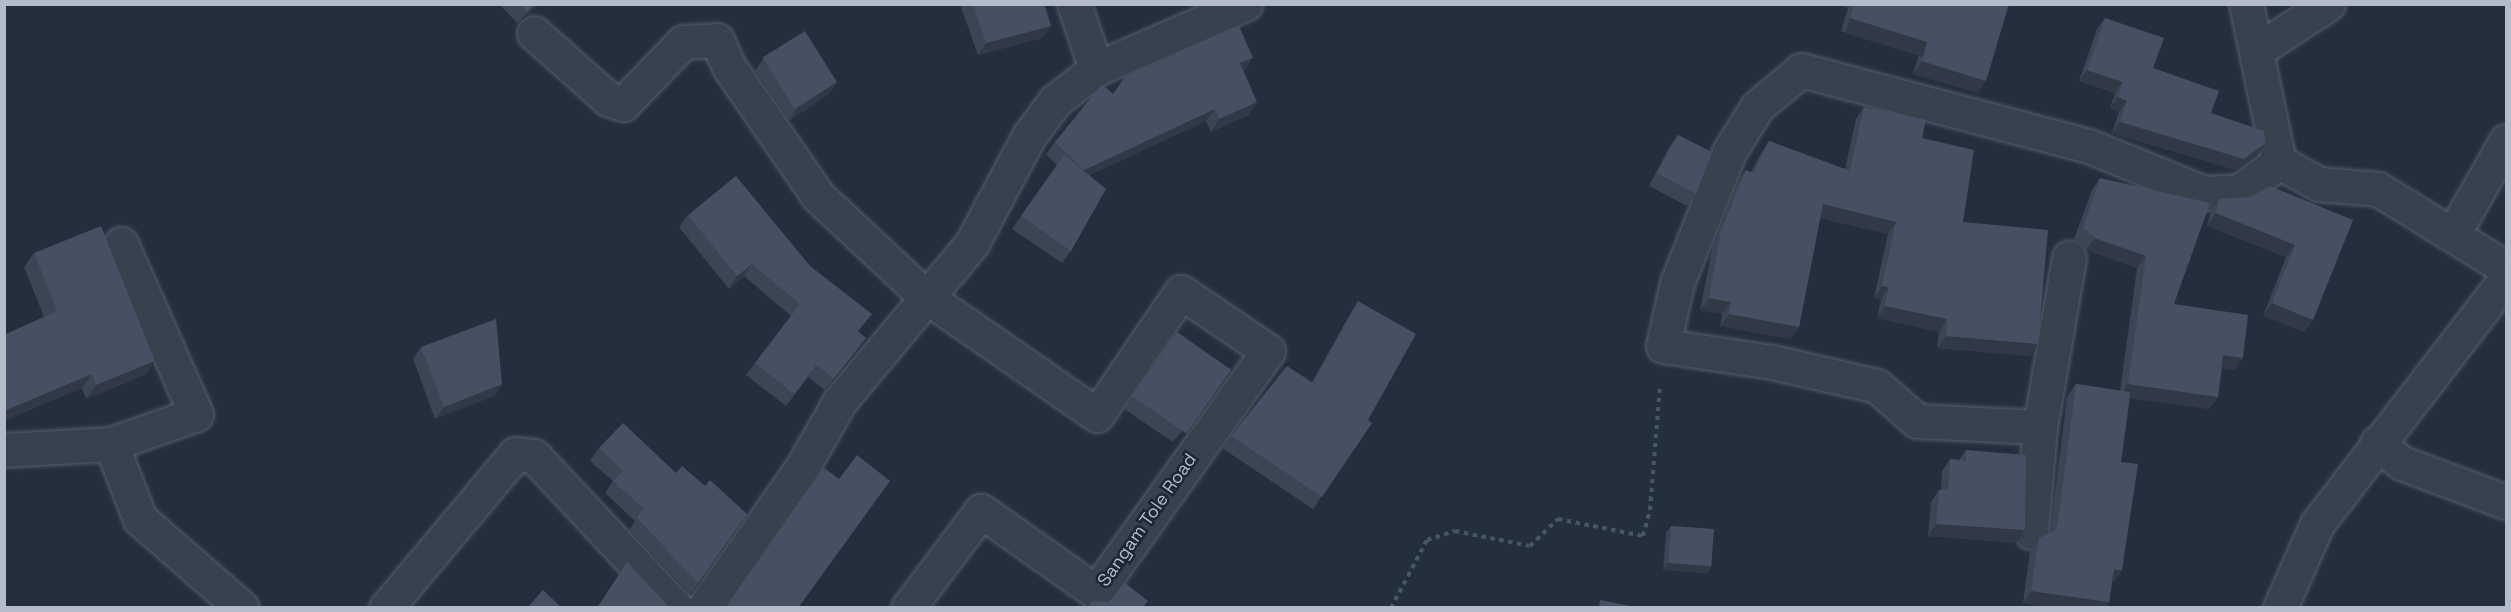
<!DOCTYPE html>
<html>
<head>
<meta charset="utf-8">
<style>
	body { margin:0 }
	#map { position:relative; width:2511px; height:612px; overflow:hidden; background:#242f3e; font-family:"Space Grotesk",sans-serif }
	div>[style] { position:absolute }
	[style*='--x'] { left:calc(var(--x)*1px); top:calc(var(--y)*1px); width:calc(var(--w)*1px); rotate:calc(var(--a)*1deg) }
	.path>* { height:4px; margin-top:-2px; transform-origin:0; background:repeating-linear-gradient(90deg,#44595c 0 4.5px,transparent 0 9px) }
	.roads { filter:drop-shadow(0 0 2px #565f6c) drop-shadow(0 0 2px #565f6c) }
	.minor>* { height:33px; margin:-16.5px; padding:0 16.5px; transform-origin:16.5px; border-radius:16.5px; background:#38414e }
	.wall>* { inset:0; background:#3b4654 }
	.shaded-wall>* { inset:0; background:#303945; transform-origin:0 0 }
	.building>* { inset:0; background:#455162; transform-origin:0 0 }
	span { translate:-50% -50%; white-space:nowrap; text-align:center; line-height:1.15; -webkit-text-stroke:5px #1d2633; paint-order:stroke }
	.street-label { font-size:18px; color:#b4bcc9 }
	.frame { position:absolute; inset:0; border:6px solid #b4bcc9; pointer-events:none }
</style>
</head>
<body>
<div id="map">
	<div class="path">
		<div style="--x:1391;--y:608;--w:77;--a:-62.1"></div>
		<div style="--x:1427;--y:540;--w:29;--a:-18"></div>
		<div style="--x:1455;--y:531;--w:76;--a:11.3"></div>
		<div style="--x:1530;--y:546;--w:39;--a:-44"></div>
		<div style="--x:1558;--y:519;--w:87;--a:11.3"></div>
		<div style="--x:1643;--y:536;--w:27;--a:-75"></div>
		<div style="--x:1650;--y:510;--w:124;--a:-85.4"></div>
	</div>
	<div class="roads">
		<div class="minor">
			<div style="--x:1074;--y:4;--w:69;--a:71.3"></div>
			<div style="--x:2246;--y:4;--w:161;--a:78.2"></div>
			<div style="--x:2279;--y:162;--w:46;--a:28.8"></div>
			<div style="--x:2319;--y:184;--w:59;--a:4.8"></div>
			<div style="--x:2378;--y:189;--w:150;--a:31.7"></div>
			<div style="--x:534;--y:33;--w:99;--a:41.7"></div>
			<div style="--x:608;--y:99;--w:16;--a:18"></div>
			<div style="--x:623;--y:104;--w:86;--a:-45.9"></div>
			<div style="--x:683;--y:42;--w:34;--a:-3"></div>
			<div style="--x:717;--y:40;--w:30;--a:66"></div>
			<div style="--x:729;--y:67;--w:157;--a:55.4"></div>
			<div style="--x:818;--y:196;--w:146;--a:43.1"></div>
			<div style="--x:925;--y:296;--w:209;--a:34.7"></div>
			<div style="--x:1097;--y:415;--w:149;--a:-55.7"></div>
			<div style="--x:1181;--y:292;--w:105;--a:34.1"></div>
			<div style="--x:1268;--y:351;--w:296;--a:125.5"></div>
			<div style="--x:1096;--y:592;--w:141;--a:-144.8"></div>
			<div style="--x:981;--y:511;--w:121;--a:127"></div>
			<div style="--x:2256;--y:51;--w:86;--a:-33.1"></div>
			<div style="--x:2453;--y:234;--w:107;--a:-60.3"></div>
			<div style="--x:2040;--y:427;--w:123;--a:-177.2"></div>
			<div style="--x:1917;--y:421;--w:53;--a:-138.8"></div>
			<div style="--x:1877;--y:386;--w:108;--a:-167.1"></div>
			<div style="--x:1772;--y:362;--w:110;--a:-171.6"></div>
			<div style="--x:1663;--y:346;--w:65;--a:-77.5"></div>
			<div style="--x:1677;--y:283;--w:141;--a:-68.3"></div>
			<div style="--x:1729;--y:152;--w:53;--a:-58.1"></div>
			<div style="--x:1757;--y:107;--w:57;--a:-40.1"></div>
			<div style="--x:1801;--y:70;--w:298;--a:14.8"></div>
			<div style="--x:2089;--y:146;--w:124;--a:22.2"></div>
			<div style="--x:2204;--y:193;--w:36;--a:-3"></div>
			<div style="--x:2240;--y:191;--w:49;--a:-36.6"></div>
			<div style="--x:2377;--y:443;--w:32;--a:39"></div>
			<div style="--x:2402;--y:463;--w:111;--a:20.6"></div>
			<div style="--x:111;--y:444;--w:80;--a:68.9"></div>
			<div style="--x:140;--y:519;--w:135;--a:41.1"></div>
			<div style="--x:4;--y:450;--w:107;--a:-3.2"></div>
			<div style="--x:111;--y:444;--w:90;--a:-19.4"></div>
			<div style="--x:196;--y:414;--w:186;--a:-113.8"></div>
			<div style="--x:2031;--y:532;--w:105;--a:-85.1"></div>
			<div style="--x:2040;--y:427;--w:172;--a:-80.3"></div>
			<div style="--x:386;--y:608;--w:201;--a:-50"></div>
			<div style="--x:515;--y:454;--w:19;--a:6"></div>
			<div style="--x:534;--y:456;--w:208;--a:46.9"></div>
			<div style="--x:704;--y:608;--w:173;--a:-55.1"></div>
			<div style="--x:803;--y:466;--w:75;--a:-60.4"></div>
			<div style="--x:840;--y:401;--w:206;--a:-50.1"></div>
			<div style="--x:972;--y:243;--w:121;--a:-62"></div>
			<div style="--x:1029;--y:136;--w:44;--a:-53.4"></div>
			<div style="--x:1055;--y:101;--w:52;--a:-38"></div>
			<div style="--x:1096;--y:69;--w:163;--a:-23.6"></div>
			<div style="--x:2280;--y:608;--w:92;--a:-66.2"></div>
			<div style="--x:2317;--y:524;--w:309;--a:-52.4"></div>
		</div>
	</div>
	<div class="wall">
		<div style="clip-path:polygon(499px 4px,539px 4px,518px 24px)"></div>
		<div style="clip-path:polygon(960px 4px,1044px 4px,1051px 26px,1042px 38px,978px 55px)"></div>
		<div style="clip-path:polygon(1838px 4px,2009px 4px,1978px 93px,1913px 74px,1919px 55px,1841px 31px,1848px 8px)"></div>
		<div style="clip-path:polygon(2105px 18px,2153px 68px,2211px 113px,2258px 154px,2236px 170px,2112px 133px,2119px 112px,2110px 108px,2115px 93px,2079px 81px,2097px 29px)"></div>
		<div style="clip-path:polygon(763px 59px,837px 82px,829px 94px,789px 121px,755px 71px)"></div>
		<div style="clip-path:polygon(1243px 70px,1249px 115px,1211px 132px,1206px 121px,1090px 175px,1071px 251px,1062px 263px,1012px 229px,1057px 165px,1046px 154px,1055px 142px,1113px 94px,1245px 70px)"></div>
		<div style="clip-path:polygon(1864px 107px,1922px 138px,1963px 222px,2038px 344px,2030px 356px,1937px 348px,1939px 332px,1877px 318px,1881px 300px,1874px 298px,1888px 234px,1820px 218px,1799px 327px,1790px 339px,1720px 326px,1722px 314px,1700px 310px,1713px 244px,1737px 182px,1746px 170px,1751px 172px,1761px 153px,1769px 141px,1845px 169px,1856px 119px)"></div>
		<div style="clip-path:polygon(1678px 135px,1696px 194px,1687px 206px,1649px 186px,1669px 147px)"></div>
		<div style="clip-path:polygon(2100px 178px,2174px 304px,2243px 358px,2234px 370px,2222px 368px,2218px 397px,2209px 409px,2130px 398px,2121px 462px,2122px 570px,2114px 582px,2112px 582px,2109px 602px,2106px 608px,2052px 608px,2023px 603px,2030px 551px,2039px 538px,2050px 533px,2067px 397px,2076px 384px,2120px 391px,2137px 268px,2086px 250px,2074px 239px,2092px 190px)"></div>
		<div style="clip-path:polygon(2219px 199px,2353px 220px,2304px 332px,2263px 316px,2286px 257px,2207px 226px,2211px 211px)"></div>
		<div style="clip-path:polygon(688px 215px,859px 332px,857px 350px,825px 390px,808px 377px,786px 406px,746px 375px,791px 316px,744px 276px,729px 289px,679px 227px)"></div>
		<div style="clip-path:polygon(34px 253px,145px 375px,86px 399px,82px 388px,4px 421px,4px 335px,44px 317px,24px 267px)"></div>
		<div style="clip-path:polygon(1358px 301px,1368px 420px,1372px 423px,1313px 509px,1222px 448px,1231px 436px,1312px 382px,1350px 314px)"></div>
		<div style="clip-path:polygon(1177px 332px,1223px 382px,1173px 442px,1124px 409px)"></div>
		<div style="clip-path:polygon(421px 347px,502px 384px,494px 396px,435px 419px,413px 359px)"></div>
		<div style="clip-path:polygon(599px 448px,676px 473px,705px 486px,747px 514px,690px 595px,629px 530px,635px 521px,605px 493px,613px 481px,590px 461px)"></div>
		<div style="clip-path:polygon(1966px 450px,2025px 530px,2016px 543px,1928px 536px,1931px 502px,1939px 490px,1941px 490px,1942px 471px,1950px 459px,1959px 460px)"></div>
		<div style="clip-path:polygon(1671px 526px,1712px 566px,1707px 573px,1663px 570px,1666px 533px)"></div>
	</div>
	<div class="shaded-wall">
		<div style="clip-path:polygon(535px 4px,539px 4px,518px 24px,527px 12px)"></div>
		<div style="clip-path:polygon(1838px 4px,1850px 4px,1848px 8px)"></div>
		<div style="left:1850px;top:18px;width:81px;height:16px;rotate:17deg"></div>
		<div style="clip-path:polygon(1051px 26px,1042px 38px,978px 55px,986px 43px)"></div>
		<div style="clip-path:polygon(1253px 58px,1245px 70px,1232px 75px,1240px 63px)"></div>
		<div style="clip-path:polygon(1922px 61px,1986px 81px,1978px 93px,1913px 74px)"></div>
		<div style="clip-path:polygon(2087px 70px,2123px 82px,2115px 93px,2079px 81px)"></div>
		<div style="clip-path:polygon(837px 82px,829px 94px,789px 121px,797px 108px)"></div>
		<div style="clip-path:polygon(2118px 97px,2127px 101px,2119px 112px,2110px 108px)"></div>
		<div style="clip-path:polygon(1257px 102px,1249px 115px,1211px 132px,1219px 119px)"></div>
		<div style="clip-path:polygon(1215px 109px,1206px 121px,1075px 182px,1084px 170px)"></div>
		<div style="clip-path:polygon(2120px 122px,2266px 143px,2258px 154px,2236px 170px,2112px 133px)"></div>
		<div style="clip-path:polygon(1823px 204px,1896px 222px,1888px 234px,1814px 217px)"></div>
		<div style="clip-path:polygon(2216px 213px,2295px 245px,2286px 257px,2207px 226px)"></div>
		<div style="clip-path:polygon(2095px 238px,2146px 256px,2137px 268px,2086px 250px)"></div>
		<div style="clip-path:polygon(752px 264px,744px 276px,729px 289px,737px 276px)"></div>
		<div style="clip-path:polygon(1882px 286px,1889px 287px,1881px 300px,1874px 298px)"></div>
		<div style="clip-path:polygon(1709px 298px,1731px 302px,1722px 314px,1700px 310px)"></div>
		<div style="clip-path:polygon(2272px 303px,2313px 320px,2304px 332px,2263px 316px)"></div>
		<div style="clip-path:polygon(1885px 306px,1947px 319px,1939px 332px,1877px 318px)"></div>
		<div style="clip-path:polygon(1729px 314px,1799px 327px,1790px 339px,1720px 326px)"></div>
		<div style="clip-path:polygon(1946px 336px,2038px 344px,2030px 356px,1937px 348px)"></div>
		<div style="clip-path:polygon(866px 338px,857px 350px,825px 390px,834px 378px)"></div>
		<div style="clip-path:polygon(2223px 355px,2243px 358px,2234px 370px,2215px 367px)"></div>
		<div style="clip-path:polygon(155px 361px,145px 375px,86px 399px,96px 385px)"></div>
		<div style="clip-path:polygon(1231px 370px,1223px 382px,1173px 442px,1182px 430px)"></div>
		<div style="clip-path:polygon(92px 374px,82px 388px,4px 421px,4px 411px)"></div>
		<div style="clip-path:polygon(502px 384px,494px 396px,435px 419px,444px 407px)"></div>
		<div style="clip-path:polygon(2128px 384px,2218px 397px,2209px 409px,2120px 397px)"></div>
		<div style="clip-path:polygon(1936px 524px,2025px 530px,2016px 543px,1928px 536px)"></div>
		<div style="clip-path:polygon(1668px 563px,1712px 566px,1707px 573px,1663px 570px)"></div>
		<div style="clip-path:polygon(2114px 569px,2122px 570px,2114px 582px,2106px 581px)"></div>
		<div style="clip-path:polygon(2031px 591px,2109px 602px,2106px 608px,2052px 608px,2023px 603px)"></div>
	</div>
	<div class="building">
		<div style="clip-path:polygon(519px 4px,535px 4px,527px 12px)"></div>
		<div style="clip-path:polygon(973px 4px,1044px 4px,1051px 26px,986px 43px)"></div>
		<div style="clip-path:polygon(1854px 4px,2009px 4px,1986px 81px,1922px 61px,1927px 42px,1850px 18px)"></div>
		<div style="clip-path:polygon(2105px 18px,2164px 38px,2153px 68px,2219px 91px,2211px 113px,2264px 131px,2266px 143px,2244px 159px,2120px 122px,2127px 101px,2118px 97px,2123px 82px,2087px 70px)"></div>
		<div style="clip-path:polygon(1239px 26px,1253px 58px,1240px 63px,1257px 102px,1219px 119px,1215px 109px,1084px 170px,1055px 142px,1102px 84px,1113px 94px,1125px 77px)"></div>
		<div style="left:805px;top:31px;width:60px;height:50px;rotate:58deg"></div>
		<div style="clip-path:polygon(1864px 107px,1926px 120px,1922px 138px,1974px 150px,1963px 222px,2048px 230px,2038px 344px,1946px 336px,1947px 319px,1885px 306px,1889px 287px,1882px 286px,1896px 222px,1823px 204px,1799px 327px,1729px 314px,1731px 302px,1709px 298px,1721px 231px,1746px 170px,1753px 173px,1769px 141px,1850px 171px)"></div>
		<div style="clip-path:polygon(1678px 135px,1712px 152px,1696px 194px,1657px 173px)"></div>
		<div style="clip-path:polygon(1064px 155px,1106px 189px,1071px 251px,1021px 216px)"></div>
		<div style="clip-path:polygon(736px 176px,810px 266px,872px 314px,858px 331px,866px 338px,834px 378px,816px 365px,794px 394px,755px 363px,800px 304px,752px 264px,737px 276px,688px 215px)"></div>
		<div style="clip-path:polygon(2100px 178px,2210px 203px,2174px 304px,2248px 315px,2243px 358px,2223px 355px,2218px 397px,2128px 384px,2146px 256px,2095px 238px,2083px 227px)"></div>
		<div style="clip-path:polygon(2270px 186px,2353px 220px,2313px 320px,2272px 303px,2295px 245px,2216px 213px,2219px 199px,2250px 197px)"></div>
		<div style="clip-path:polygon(101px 226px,155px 361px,96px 385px,92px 374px,4px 411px,4px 335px,57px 311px,34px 253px)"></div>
		<div style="clip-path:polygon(1358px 301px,1416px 334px,1368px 420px,1372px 423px,1322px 497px,1231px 436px,1287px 366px,1313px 383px)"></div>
		<div style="clip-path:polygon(496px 319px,502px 384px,444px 407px,421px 347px)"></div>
		<div style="left:1177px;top:332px;width:66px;height:78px;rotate:35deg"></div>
		<div style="clip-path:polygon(2076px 384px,2130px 392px,2121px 462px,2138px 464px,2122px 570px,2114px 569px,2109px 602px,2031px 591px,2039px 538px,2055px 531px,2058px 522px)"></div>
		<div style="clip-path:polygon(623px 423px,676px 473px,682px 466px,705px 486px,710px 480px,747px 514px,698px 583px,637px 518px,644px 509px,613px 481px,623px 471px,599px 448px)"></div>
		<div style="clip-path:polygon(1966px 450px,2026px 455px,2025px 530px,1936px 524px,1939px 490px,1948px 490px,1950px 459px,1966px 461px)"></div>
		<div style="clip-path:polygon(857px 455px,890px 481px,798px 608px,726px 608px,824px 468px,839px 479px)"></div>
		<div style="left:1671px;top:526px;width:43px;height:37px;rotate:4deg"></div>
		<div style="clip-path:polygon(627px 562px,670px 608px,597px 608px)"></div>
		<div style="clip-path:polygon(1125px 583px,1148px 601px,1142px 608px,1088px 608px,1092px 601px,1109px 602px)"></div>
		<div style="clip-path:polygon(543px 590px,562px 608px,527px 608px)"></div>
		<div style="clip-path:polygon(1600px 600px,1640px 608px,1599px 608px)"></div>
	</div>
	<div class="street-label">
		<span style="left:1147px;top:520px;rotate:-55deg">Sangam Tole Road</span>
	</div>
	<div class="frame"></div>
</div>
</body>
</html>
